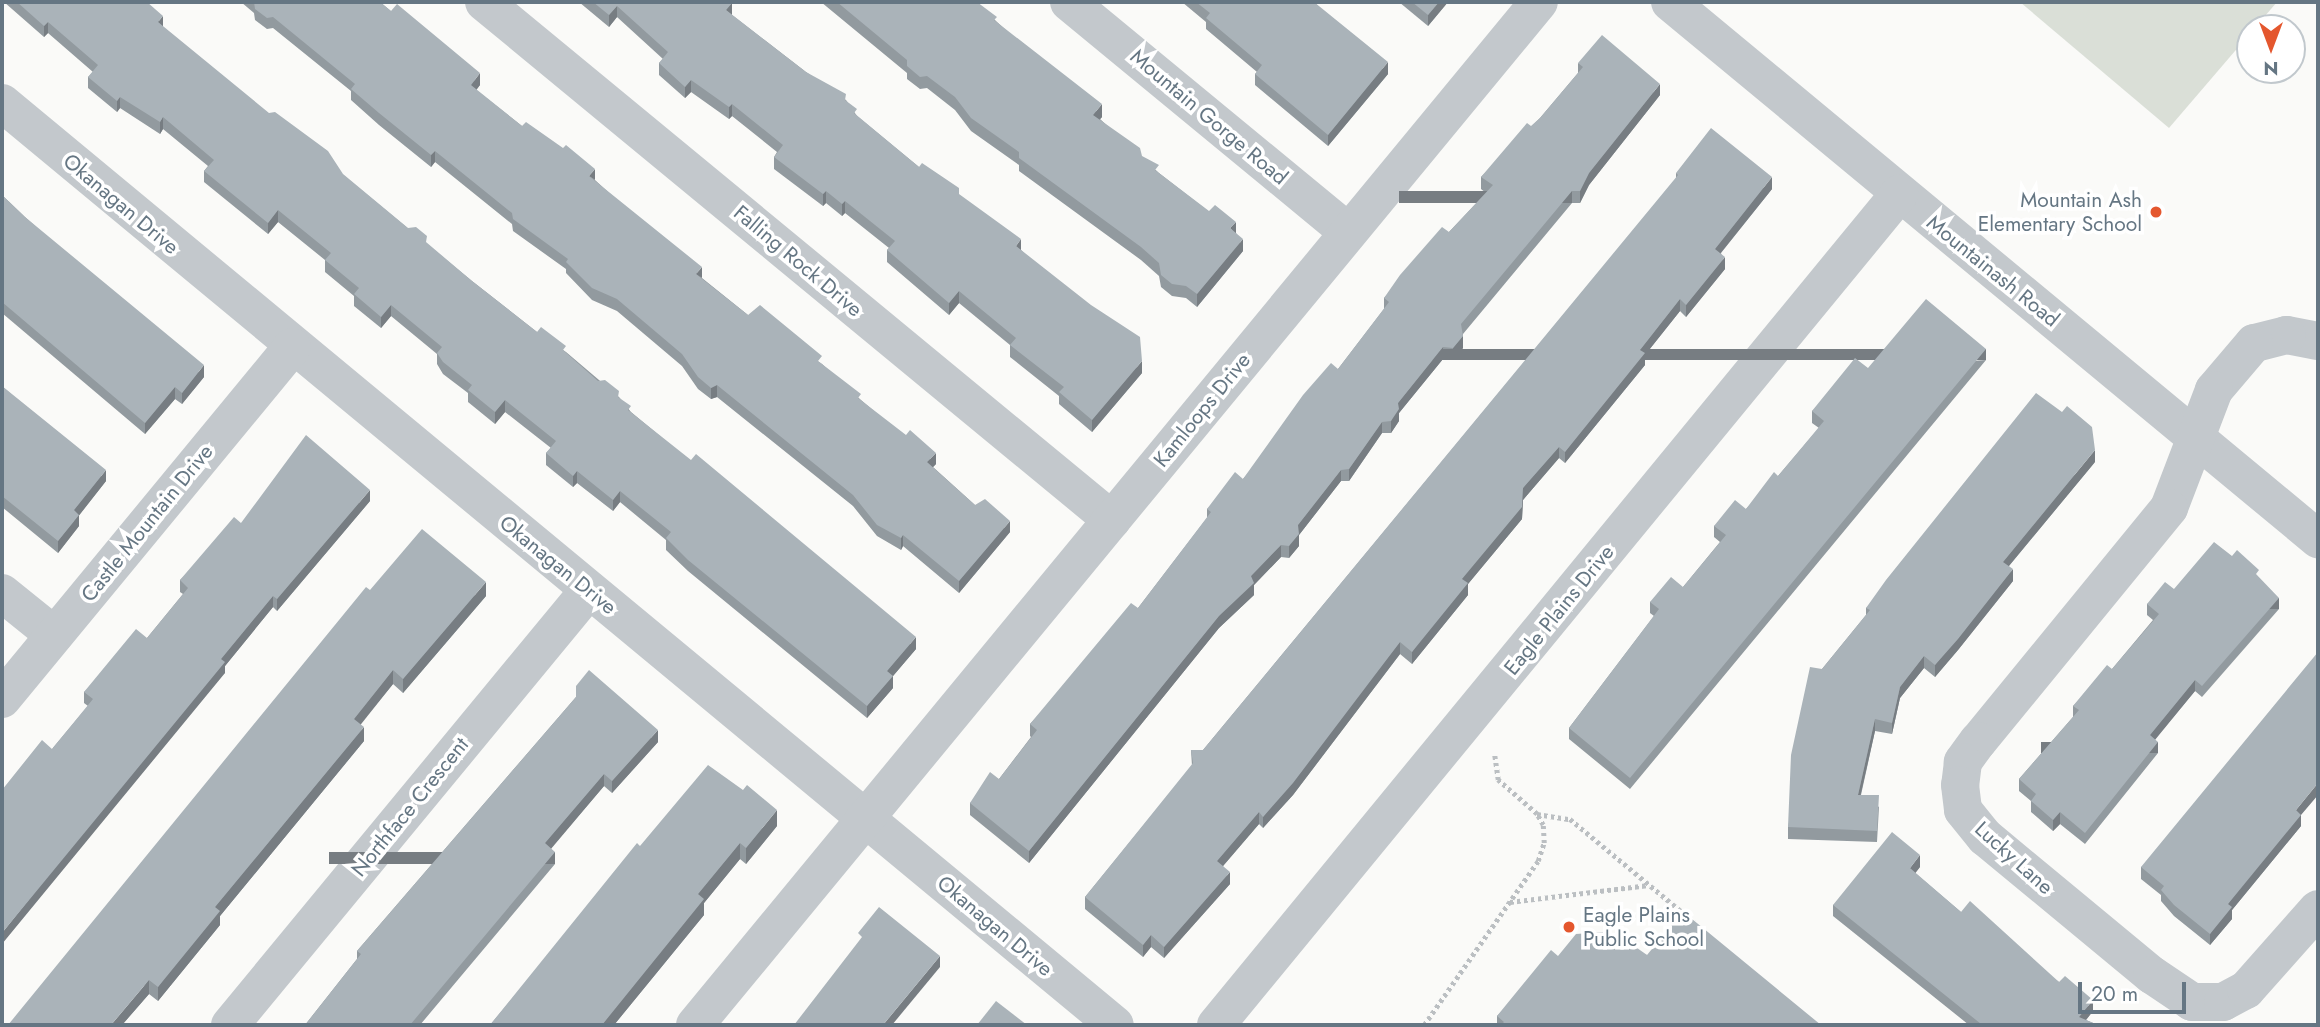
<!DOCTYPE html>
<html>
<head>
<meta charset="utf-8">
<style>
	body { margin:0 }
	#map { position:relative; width:2320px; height:1027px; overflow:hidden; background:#fafaf8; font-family:Jost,sans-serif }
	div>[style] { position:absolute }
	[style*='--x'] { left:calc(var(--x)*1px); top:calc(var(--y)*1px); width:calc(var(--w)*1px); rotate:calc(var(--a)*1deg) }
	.green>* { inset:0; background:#dadfd7 }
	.path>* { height:4.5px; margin-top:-2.25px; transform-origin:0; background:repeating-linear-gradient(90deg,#bbbfc2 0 3.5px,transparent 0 7px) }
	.minor>* { height:38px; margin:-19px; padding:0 19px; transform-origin:19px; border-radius:19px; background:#c3c8cc }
	.wall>* { inset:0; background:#929a9f }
	.shaded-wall>* { inset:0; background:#777d82; transform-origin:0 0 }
	.building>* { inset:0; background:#aab3b9 }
	.dots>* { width:19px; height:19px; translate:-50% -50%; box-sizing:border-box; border:4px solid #fff; border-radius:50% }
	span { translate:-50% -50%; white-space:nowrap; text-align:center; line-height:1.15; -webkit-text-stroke:7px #fff; paint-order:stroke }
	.street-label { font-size:21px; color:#657683 }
	.poi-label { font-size:21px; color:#657683 }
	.right { translate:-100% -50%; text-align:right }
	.left { translate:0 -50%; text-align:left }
	.frame { position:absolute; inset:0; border:4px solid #657683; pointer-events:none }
	.north { position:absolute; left:2236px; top:14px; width:70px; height:70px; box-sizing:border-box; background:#fff; border:2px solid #c1c8cd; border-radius:50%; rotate:180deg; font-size:19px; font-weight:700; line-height:28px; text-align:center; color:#657683 }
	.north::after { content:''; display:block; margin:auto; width:24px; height:32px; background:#e4572e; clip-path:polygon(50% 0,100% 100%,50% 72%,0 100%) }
	.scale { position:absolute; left:2078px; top:982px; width:108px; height:32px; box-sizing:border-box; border:4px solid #657683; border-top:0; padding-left:9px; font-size:21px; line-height:24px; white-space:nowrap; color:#657683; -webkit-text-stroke:5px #fff; paint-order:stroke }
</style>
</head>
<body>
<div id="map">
	<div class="green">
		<div style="clip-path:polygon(2020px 2px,2277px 2px,2169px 128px)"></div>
	</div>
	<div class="path">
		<div style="--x:1537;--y:814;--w:33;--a:9"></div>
		<div style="--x:1570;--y:819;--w:161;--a:39.7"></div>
		<div style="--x:1510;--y:902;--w:140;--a:-7"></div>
		<div style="--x:1424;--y:1025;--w:200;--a:-55.2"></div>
		<div style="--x:1538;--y:861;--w:19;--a:-72"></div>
		<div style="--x:1544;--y:843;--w:18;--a:-93"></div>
		<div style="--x:1543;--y:825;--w:13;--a:-119"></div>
		<div style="--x:1537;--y:814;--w:52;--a:-138.9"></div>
		<div style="--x:1498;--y:780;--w:27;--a:-98"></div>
	</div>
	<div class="minor">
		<div style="--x:484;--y:2;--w:814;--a:39.52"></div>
		<div style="--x:1069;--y:2;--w:362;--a:39.5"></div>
		<div style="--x:1670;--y:2;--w:842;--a:39.65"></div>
		<div style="--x:2;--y:103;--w:1445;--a:39.64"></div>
		<div style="--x:2318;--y:341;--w:32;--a:-169"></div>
		<div style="--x:2287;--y:335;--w:34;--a:166"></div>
		<div style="--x:2254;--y:343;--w:62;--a:130.4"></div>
		<div style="--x:2214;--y:390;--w:126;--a:110.9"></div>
		<div style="--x:2169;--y:508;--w:301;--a:129.3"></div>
		<div style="--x:1978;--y:741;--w:26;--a:126"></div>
		<div style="--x:1963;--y:762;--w:23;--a:97"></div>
		<div style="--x:1960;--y:785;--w:25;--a:83"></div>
		<div style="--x:1963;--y:810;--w:35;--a:51"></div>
		<div style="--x:1985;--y:837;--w:217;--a:39.6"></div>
		<div style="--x:2152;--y:975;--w:48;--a:34"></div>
		<div style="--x:2192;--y:1002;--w:31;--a:0"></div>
		<div style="--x:2223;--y:1002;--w:26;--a:-28"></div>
		<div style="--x:2246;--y:990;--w:108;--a:-48.4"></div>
		<div style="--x:2;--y:593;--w:67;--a:38.9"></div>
		<div style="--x:2;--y:699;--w:456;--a:-50.5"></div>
		<div style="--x:230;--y:1025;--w:564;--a:-50.47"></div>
		<div style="--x:695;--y:1025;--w:1326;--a:-50.48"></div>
		<div style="--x:1216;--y:1025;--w:1076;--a:-50.58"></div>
	</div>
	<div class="wall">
		<div style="clip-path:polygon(4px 2px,147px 2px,163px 27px,472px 281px,537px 332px,566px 352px,619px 397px,631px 412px,916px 649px,893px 676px,893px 688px,867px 718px,688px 571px,666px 550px,666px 540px,620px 502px,613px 511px,577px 483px,573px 487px,546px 465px,546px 453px,551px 448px,505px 412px,495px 424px,468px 402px,468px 393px,443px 374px,437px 364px,437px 354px,391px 316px,381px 328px,354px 306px,354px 296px,325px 272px,325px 260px,278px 222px,268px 234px,204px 182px,204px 171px,208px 166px,163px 129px,160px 134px,120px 108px,117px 112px,88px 88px,88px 77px,93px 72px,48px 33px,44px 37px)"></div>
		<div style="clip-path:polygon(241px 2px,380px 2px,480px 85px,476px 90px,522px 126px,595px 180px,702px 278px,748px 315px,822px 364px,861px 400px,936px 464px,933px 467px,975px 505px,1010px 532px,959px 593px,903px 546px,901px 550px,877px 536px,853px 506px,717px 397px,711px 399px,698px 389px,682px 366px,617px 311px,592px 300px,566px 273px,566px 269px,513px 231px,512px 224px,435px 162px,431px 167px,379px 125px,351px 100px,351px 91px,273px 28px,267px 29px,255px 20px,254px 13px)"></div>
		<div style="clip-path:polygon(579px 2px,731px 2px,732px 15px,806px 72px,846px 100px,857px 116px,919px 167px,959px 195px,1021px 250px,1142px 373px,1092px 432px,1059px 404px,1059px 396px,1010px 357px,1010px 345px,959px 303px,949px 315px,887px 262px,887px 250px,889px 248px,845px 213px,842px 216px,826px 203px,823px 206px,774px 169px,774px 157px,777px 152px,732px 116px,729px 119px,691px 92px,685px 98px,659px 75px,659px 63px,663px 59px,617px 17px,609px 27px)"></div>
		<div style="clip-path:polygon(821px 2px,977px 2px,997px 22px,1102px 117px,1100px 119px,1159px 173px,1236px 233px,1243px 251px,1197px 307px,1186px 298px,1172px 296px,1161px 287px,1159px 276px,1141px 260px,1019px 171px,1019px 165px,971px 131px,955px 110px,927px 88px,920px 89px,907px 79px,907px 73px)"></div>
		<div style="clip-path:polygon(1182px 2px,1314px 2px,1388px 74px,1328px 146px,1255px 85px,1255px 74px,1257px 72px,1206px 29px,1206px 22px)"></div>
		<div style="clip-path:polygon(1399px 2px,1448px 2px,1428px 26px)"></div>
		<div style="clip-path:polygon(1578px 63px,1660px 95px,1589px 185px,1580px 203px,1572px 203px,1463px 334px,1463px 348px,1453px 360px,1443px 359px,1399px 413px,1399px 421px,1391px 433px,1382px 433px,1349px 481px,1341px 481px,1299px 535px,1299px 546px,1289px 558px,1281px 557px,1254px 585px,1254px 595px,1219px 628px,1029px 863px,970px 815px,970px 803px,999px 779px,1031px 737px,1030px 736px,1030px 724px,1138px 608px,1207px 518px,1207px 509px,1243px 479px,1338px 369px,1384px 309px,1384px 298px,1449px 232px,1486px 193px,1481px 189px,1481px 177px,1540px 118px,1578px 73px)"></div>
		<div style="clip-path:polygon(1676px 173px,1772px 189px,1721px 253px,1725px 269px,1686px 317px,1680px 311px,1645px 355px,1645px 365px,1565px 463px,1559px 458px,1523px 500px,1522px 519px,1468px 584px,1468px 595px,1412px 664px,1400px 654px,1293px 795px,1263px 828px,1259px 824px,1223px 866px,1230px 884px,1164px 958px,1151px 947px,1143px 957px,1085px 909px,1085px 897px,1192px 766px,1191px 750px,1203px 750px,1676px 179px)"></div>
		<div style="clip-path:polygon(2px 195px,25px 217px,204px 377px,182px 404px,175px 399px,145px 434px,2px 313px)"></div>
		<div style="clip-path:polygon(1986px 360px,1630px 789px,1569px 739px,1569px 728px,1654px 616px,1650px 613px,1650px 602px,1683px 587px,1720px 542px,1714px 537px,1714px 526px,1746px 509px,1778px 476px,1819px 428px,1812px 423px,1812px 411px,1868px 368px)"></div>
		<div style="clip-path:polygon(2px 386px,106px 481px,79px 515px,79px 526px,58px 553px,2px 507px)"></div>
		<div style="clip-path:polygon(2095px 462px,2009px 566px,2013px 581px,1958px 650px,1935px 677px,1924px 668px,1900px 698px,1892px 734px,1875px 731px,1861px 795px,1879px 807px,1877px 842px,1788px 839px,1788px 827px,1822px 669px,1866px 615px,1866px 608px)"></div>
		<div style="clip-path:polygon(370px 501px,277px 611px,273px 607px,225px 666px,225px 673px,52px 749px,88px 706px,84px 703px,84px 692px,147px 638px,183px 594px,180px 592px,180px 580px,241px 523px)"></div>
		<div style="clip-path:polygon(2259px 578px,2279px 609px,2202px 697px,2195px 691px,2155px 739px,2158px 753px,2085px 844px,2060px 824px,2053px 831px,2031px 812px,2031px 801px,2019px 791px,2019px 779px,2073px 717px,2073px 706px,2112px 669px,2153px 620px,2147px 615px,2147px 604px,2174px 589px)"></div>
		<div style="clip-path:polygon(370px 590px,486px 596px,403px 693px,393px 684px,360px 724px,364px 741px,220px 916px,220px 925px,158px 1001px,149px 994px,122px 1025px)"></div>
		<div style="clip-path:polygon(576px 697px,658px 742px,612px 793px,604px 786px,551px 848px,555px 864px,420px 1025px,305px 1025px,357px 959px,357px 951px)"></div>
		<div style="clip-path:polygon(2301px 815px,2301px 826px,2232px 910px,2232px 919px,2210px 945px,2174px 916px,2161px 901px,2161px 895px,2141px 879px,2141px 867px)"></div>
		<div style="clip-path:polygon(777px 826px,746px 864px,740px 859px,704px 903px,704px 915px,614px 1025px,490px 1025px,640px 846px)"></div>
		<div style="clip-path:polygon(1920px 867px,1915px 873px,1961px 912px,2059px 982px,2093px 1011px,2086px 1020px,2098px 1025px,1969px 1025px,1833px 916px,1833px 905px)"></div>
		<div style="clip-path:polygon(1625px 949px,1647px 955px,1821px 1025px,1497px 1025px,1497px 1016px,1558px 956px)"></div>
	</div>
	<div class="shaded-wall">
		<div style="clip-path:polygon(1439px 2px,1448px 2px,1428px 26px,1428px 15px)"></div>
		<div style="clip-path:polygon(732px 3px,732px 15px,726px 10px)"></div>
		<div style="clip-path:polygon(617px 6px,617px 17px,609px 27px,609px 15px)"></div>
		<div style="clip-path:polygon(163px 16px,163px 27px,158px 22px)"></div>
		<div style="clip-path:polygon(48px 22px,48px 33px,44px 37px,44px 26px)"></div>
		<div style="clip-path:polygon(1388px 62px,1388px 74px,1328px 146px,1328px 135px)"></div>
		<div style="clip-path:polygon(480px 73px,480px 85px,471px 97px,471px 85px)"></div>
		<div style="clip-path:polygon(691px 80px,691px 92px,685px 98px,685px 87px)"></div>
		<div style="clip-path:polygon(1660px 84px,1660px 95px,1589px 185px,1580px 203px,1580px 191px,1589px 173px)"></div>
		<div style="clip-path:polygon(120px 97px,120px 108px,117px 112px,117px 101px)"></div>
		<div style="clip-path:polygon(732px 104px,732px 116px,729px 119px,729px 107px)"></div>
		<div style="clip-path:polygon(1102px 104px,1102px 117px,1093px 127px,1093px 115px)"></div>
		<div style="clip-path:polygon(163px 117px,163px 129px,160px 134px,160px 122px)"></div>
		<div style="clip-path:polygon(435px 151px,435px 162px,431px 167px,431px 155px)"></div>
		<div style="clip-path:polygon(595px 169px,595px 180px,589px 176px)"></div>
		<div style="clip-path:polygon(1772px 177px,1772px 189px,1715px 260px,1715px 249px)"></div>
		<div style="clip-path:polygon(826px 191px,826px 203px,823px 206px,823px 194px)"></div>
		<div style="left:1572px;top:191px;width:12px;height:173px;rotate:90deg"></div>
		<div style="clip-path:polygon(845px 201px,845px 213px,842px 216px,842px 204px)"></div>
		<div style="clip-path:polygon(278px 210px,278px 222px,268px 234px,268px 223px)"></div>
		<div style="clip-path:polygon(1236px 222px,1236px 234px,1230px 228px)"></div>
		<div style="clip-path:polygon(1021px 239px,1021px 251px,1016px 246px)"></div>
		<div style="clip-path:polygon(1243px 239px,1243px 251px,1197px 307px,1197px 294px)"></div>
		<div style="clip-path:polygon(1725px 257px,1725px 269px,1686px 317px,1686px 305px)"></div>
		<div style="clip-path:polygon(702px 267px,702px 278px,696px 274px)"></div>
		<div style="clip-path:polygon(959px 291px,959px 303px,949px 315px,949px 303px)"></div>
		<div style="clip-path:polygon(1680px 299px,1680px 311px,1645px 355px,1645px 365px,1565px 463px,1565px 452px,1640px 350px)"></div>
		<div style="clip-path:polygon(391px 305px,391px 316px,381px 328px,381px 317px)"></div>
		<div style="clip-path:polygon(1463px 336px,1463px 348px,1453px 360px,1453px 348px)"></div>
		<div style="clip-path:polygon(1443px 347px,1443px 359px,1399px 413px,1399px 421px,1391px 433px,1391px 421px,1398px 403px)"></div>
		<div style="left:1986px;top:349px;width:11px;height:557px;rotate:90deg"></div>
		<div style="clip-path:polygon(1142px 361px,1142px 373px,1092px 432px,1092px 420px)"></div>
		<div style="clip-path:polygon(204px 365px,204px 377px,182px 404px,182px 393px)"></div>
		<div style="clip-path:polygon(717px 385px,717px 397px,711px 399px,711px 388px)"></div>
		<div style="clip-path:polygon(175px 387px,175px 399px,145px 434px,145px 423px)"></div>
		<div style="clip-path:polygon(505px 400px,505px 412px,495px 424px,495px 412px)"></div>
		<div style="clip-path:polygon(1382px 422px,1382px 433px,1349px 481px,1349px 469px)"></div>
		<div style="clip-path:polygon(1559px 447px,1559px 458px,1523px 500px,1522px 519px,1468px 584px,1468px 595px,1412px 664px,1412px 652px,1523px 488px)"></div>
		<div style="clip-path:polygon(2095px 450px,2095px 462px,2003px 573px,2003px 562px)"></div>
		<div style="clip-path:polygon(936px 453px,936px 464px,927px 473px,927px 462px)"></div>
		<div style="clip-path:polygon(106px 470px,106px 481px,74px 522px,74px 510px)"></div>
		<div style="clip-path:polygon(1341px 470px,1341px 481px,1299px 535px,1299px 546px,1289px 558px,1289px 546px,1298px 525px)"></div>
		<div style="clip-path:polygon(577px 471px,577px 483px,573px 487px,573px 476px)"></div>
		<div style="clip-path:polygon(370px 490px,370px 501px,277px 611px,277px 599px)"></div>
		<div style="clip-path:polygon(620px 491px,620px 502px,613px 511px,613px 500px)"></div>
		<div style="clip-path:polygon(79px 515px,79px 526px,58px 553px,58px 541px)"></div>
		<div style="clip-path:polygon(1010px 521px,1010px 532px,959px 593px,959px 581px)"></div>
		<div style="clip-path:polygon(903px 535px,903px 546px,901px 550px,901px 538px)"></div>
		<div style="clip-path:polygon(1281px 545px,1281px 557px,1254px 585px,1254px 595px,1219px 628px,1029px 863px,1029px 851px,1251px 576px)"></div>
		<div style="clip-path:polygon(2013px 569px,2013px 581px,1958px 650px,1935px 677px,1935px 665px)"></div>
		<div style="clip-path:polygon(486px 582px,486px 596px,403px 693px,403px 679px)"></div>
		<div style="clip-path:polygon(273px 596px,273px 607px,225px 666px,225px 673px,2px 944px,2px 933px,221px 659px)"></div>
		<div style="left:2279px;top:598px;width:11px;height:117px;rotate:90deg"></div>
		<div style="clip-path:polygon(916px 637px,916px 649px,893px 676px,893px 688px,867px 718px,867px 706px,887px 671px)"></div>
		<div style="clip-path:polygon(1400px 642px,1400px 654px,1293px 795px,1263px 828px,1263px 817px)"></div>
		<div style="clip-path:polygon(1924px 656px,1924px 668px,1900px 698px,1892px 734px,1892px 723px,1900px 687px)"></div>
		<div style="clip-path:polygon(393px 670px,393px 684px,354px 733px,354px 719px)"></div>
		<div style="clip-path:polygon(2195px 680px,2195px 691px,2150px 746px,2150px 735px)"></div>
		<div style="clip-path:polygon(1875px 719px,1875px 731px,1858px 806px,1858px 795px)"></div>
		<div style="clip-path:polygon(364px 727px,364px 741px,220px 916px,220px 925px,158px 1001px,158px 987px,215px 907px)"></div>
		<div style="clip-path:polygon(658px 730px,658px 742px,612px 793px,612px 781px)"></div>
		<div style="left:2158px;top:742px;width:11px;height:117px;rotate:90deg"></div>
		<div style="clip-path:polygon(604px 774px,604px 786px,545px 856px,545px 843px)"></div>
		<div style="clip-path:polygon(2318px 783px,2318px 795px,2301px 815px,2301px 826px,2232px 910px,2232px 919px,2210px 945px,2210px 934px,2228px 904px,2296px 810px)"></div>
		<div style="clip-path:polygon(777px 810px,777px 826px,746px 864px,746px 848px)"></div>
		<div style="clip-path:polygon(1259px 812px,1259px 824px,1217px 873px,1217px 861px)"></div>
		<div style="clip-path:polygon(2060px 812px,2060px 824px,2053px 831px,2053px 820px)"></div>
		<div style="clip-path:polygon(740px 843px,740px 859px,704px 903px,704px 915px,614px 1025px,602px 1025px,698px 894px)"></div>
		<div style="left:555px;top:852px;width:12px;height:226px;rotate:90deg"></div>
		<div style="clip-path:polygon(1920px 855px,1920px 867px,1910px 880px,1910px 868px)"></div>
		<div style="clip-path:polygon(1230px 872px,1230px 884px,1164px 958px,1164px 947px)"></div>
		<div style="clip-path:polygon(1151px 935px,1151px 947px,1143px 957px,1143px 945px)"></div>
		<div style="clip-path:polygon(940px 956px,940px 967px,892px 1025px,883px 1025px)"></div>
		<div style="clip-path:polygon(149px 980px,149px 994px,122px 1025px,111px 1025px)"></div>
		<div style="clip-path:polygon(2093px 1000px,2093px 1011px,2082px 1025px,2079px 1017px)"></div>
	</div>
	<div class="building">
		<div style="clip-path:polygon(17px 2px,147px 2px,163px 16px,158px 22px,269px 113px,275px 112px,328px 151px,343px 174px,408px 228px,416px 227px,427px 236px,426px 242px,472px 281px,537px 332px,541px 327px,566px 346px,563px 350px,598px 381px,605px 380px,619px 391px,618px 397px,631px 406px,628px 410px,691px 460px,696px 454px,916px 637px,887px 671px,893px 676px,867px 706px,688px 560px,666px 538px,671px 532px,620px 491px,613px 500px,577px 471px,573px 476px,546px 453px,556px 441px,505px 400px,495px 412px,468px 390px,472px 385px,443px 362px,437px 353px,442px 347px,391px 305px,381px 317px,354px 294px,359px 288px,325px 260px,331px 253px,278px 210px,268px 223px,204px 171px,214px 160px,163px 117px,160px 122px,120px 97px,117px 101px,88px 77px,98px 65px,48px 22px,44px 26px)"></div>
		<div style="clip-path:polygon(254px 2px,380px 2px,391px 11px,397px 4px,480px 73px,471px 85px,522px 126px,526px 122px,563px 148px,566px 145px,595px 169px,589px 176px,702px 267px,696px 274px,748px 315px,760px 305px,822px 356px,818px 361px,861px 394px,858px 398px,906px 435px,910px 430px,936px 453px,927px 462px,975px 505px,985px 499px,1010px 521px,959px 581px,903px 535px,901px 538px,877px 525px,853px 495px,717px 385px,711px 388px,698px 377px,682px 354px,617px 299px,592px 288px,566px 262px,568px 259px,513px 219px,512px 213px,435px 151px,431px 155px,379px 113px,351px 89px,355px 84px,273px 17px,267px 18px,255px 9px)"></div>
		<div style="clip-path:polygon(593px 2px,731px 2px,732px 3px,726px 10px,806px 72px,846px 94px,845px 100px,857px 109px,854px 113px,919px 167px,922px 163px,959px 188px,959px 194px,1021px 239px,1016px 246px,1091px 305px,1140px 337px,1142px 361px,1092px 420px,1059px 392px,1064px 387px,1010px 345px,1016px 338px,959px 291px,949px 303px,887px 250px,895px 241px,845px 201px,842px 204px,826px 191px,823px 194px,774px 157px,783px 145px,732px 104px,729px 107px,691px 80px,685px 87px,659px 63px,668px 52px,617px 6px,609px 15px)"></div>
		<div style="clip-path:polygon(837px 2px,977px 2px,997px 17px,994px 20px,1102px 104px,1093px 115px,1140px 148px,1142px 156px,1159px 165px,1155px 170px,1209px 211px,1215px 205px,1236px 222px,1230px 228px,1243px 239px,1197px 294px,1186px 286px,1172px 284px,1161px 275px,1159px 263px,1141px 247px,1019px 158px,1019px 152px,971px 118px,955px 97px,927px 76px,920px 77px,907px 66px,907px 60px)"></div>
		<div style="clip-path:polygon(1196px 2px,1314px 2px,1388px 62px,1328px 135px,1255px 74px,1262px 65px,1206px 18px,1210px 13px)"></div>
		<div style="clip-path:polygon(1412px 2px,1439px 2px,1428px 15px)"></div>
		<div style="clip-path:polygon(1602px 35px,1660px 84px,1589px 173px,1580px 191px,1572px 191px,1461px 324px,1463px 336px,1453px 348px,1443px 347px,1398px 403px,1399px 409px,1391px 421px,1382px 422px,1349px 469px,1341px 470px,1298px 525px,1299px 534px,1289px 546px,1281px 545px,1251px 576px,1254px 583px,1219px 616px,1029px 851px,970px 803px,990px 772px,999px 779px,1037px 730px,1030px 724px,1131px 603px,1138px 608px,1211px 512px,1207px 509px,1235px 472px,1243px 479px,1303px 395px,1331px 363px,1338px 369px,1389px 302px,1384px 298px,1400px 275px,1442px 227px,1449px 232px,1493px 185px,1481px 177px,1527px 123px,1531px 126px,1540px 118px,1583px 67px,1578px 63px)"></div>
		<div style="clip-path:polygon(1711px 128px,1772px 177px,1715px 249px,1725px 257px,1686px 305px,1680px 299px,1640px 350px,1645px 353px,1565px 452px,1559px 447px,1523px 488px,1522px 507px,1462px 579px,1468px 583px,1412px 652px,1400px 642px,1293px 783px,1263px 817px,1259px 812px,1217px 861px,1230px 872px,1164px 947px,1151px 935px,1143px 945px,1085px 897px,1193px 763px,1191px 750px,1203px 750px,1678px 175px,1676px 173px)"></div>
		<div style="clip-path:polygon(2px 195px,25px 217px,204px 365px,182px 393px,175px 387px,145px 423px,2px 302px)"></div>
		<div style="clip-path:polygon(1926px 299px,1986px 349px,1630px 778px,1569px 728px,1659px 609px,1650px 602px,1671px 577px,1683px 587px,1726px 535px,1714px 526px,1735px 500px,1746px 509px,1774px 472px,1778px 476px,1824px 421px,1812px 411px,1855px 358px,1868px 368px)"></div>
		<div style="clip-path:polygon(2px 386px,106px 470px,74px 510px,79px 515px,58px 541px,2px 496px)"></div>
		<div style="clip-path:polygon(2036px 393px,2062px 412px,2067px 406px,2092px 427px,2095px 450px,2003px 562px,2013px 569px,1958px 639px,1935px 665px,1924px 656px,1900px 687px,1892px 723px,1875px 719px,1858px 795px,1879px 795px,1877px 831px,1788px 827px,1791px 755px,1810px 667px,1822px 669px,1870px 610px,1866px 608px,1886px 580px)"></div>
		<div style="clip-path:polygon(306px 435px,370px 490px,277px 599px,273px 596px,221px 659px,225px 662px,2px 933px,2px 790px,42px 740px,52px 749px,93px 699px,84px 692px,136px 629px,147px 638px,188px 588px,180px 580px,234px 517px,241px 523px)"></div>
		<div style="clip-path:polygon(422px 529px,486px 582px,403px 679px,393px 670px,354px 719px,364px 727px,215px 907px,220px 911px,158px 987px,149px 980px,111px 1025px,8px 1025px,366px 587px,370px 590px)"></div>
		<div style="clip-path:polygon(2214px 542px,2232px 556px,2237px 550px,2259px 570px,2256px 574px,2279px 598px,2202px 686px,2195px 680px,2150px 735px,2158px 742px,2085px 833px,2060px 812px,2053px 820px,2031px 801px,2036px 794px,2019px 779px,2079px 710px,2073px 706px,2107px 665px,2112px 669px,2159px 614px,2147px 604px,2165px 582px,2174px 589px)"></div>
		<div style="clip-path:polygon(2318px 652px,2318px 783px,2296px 810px,2301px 815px,2228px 904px,2232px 907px,2210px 934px,2174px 905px,2161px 890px,2164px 886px,2141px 867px)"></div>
		<div style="clip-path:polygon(589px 670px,658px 730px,612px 781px,604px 774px,545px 843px,555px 852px,410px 1025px,305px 1025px,361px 954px,357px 951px,576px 697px,576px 686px)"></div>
		<div style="clip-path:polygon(708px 765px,743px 790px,747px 785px,777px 810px,746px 848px,740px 843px,698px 894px,704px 899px,602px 1025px,490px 1025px,637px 843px,640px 846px)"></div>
		<div style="clip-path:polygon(1892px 832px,1920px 855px,1910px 868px,1961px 912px,1970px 901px,2059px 982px,2065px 976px,2093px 1000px,2079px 1017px,2098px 1025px,1981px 1025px,1981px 1024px,1833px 905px)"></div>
		<div style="clip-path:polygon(879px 907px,940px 956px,883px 1025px,794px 1025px,862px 937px,858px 933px)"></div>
		<div style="clip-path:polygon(1679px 916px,1689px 924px,1692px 919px,1821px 1025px,1501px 1025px,1504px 1022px,1497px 1016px,1551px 950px,1558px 956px,1576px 934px,1604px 932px,1625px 949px,1630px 943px,1647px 955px)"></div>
		<div style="clip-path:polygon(996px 1001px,1027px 1025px,977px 1025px)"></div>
	</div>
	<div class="dots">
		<div style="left:2156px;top:212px;background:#e4572e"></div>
		<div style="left:1569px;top:927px;background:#e4572e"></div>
	</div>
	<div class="street-label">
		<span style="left:1209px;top:117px;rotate:40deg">Mountain Gorge Road</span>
		<span style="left:121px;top:204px;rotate:40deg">Okanagan Drive</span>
		<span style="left:798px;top:261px;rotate:40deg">Falling Rock Drive</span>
		<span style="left:1993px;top:271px;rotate:39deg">Mountainash Road</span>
		<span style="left:1202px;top:410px;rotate:-51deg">Kamloops Drive</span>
		<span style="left:147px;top:523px;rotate:-51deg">Castle Mountain Drive</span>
		<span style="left:558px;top:565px;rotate:39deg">Okanagan Drive</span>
		<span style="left:1559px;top:610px;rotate:-51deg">Eagle Plains Drive</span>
		<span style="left:410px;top:807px;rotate:-51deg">Northface Crescent</span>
		<span style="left:2014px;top:858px;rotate:42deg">Lucky Lane</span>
		<span style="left:995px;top:926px;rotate:40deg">Okanagan Drive</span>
	</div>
	<div class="poi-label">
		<span class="right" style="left:2142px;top:212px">Mountain Ash<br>Elementary School</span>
		<span class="left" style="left:1583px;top:927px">Eagle Plains<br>Public School</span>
	</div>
	<div class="frame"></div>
	<div class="north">N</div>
	<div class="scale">20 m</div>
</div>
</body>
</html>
